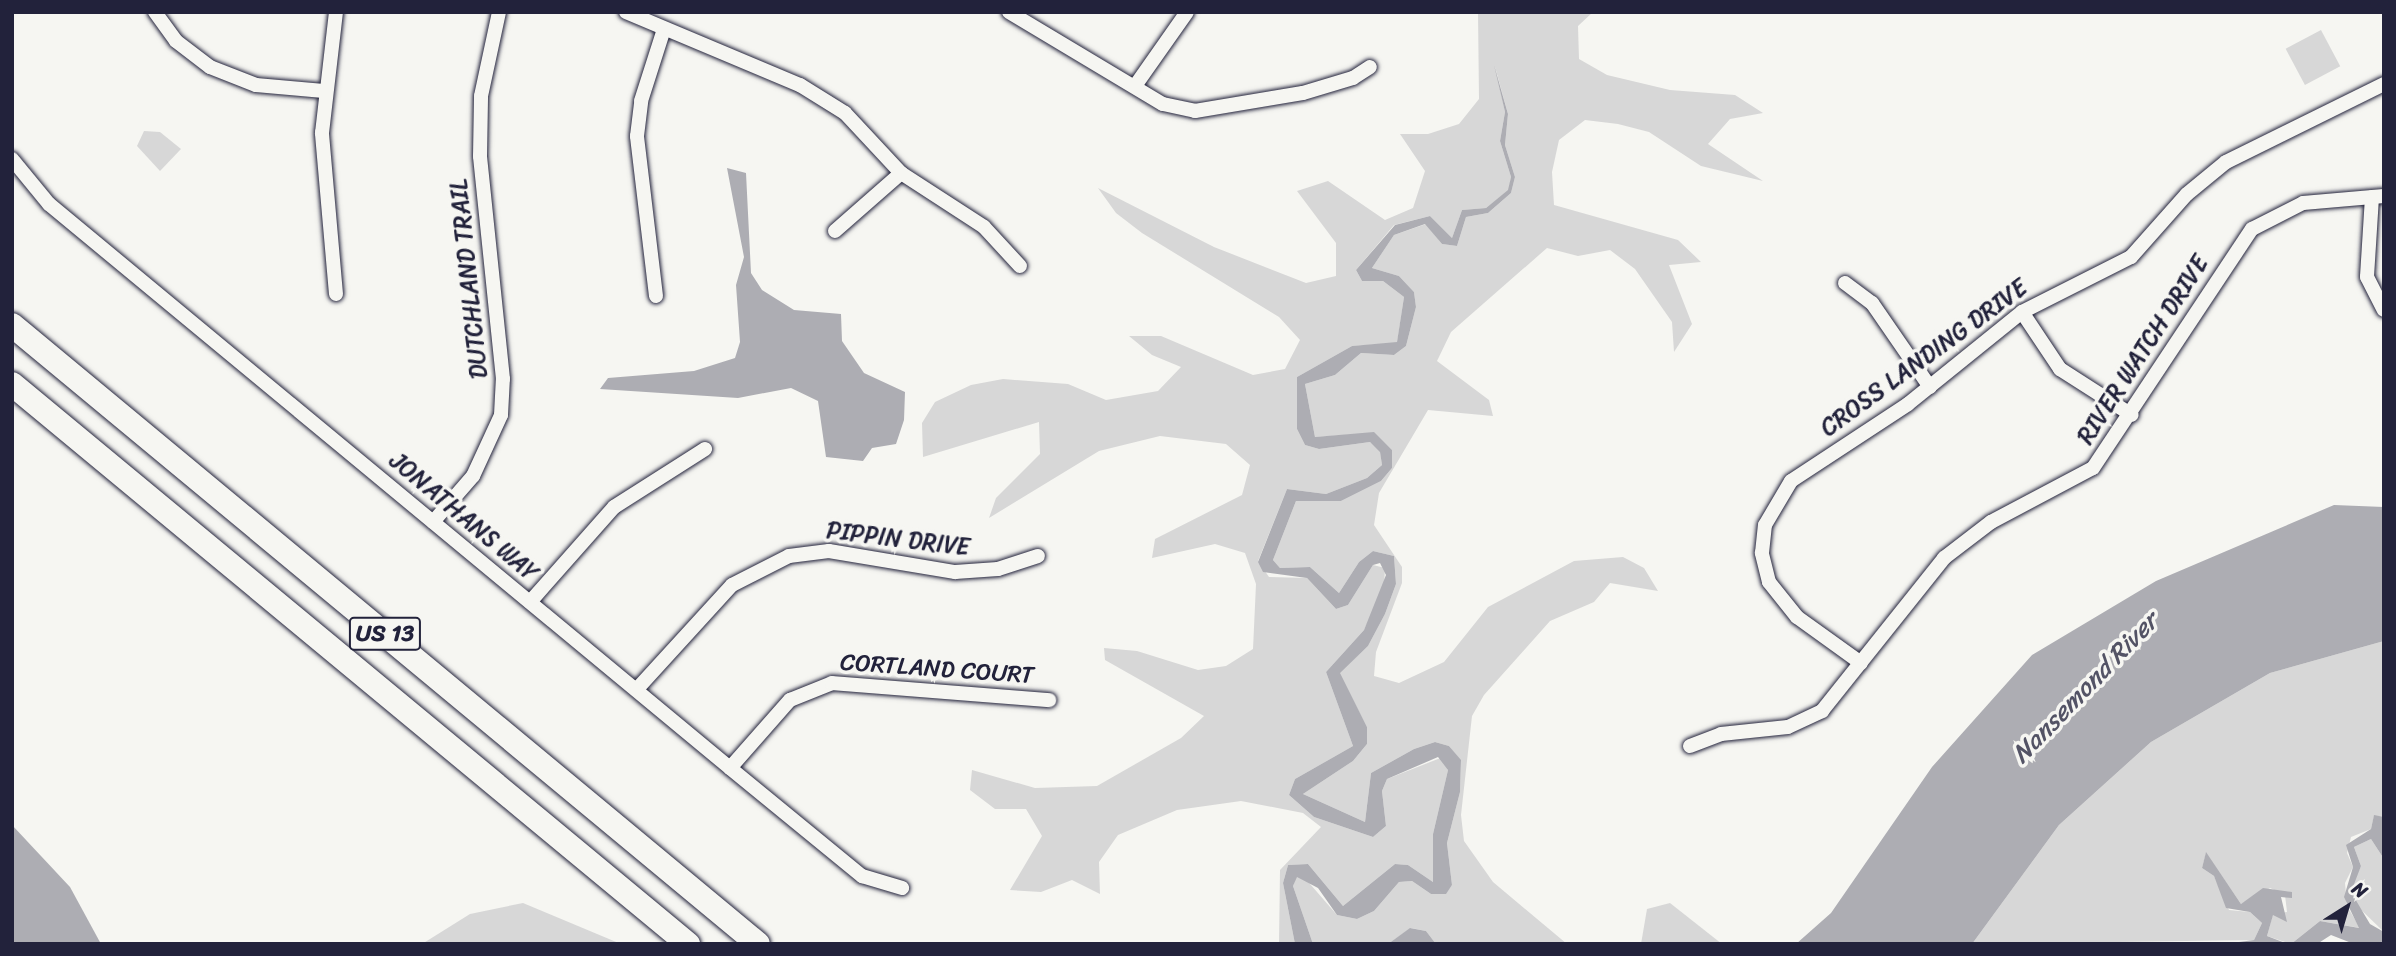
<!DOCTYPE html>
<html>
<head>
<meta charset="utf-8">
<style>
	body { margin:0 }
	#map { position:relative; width:2396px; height:956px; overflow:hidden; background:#f6f6f2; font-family:Sriracha,sans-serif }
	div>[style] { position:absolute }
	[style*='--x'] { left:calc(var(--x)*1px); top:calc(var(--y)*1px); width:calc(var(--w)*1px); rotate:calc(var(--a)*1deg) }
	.green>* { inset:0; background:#d7d7d7; transform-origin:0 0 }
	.water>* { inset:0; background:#adadb3 }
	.roads { filter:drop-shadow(0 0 2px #22223b) drop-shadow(0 0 2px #22223b) }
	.street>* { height:14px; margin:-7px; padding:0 7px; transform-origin:7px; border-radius:7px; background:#f6f6f2 }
	.highway>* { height:24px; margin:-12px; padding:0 12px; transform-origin:12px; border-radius:12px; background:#f6f6f2 }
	span { translate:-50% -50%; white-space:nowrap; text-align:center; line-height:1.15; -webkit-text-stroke:7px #f6f6f2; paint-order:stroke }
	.shield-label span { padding:2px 5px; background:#f6f6f2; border:2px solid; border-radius:5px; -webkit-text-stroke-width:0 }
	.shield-label { font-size:23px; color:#22223b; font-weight:700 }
	.street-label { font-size:24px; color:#22223b }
	.water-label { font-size:26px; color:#535365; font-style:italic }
	.frame { position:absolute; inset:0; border:14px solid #22223b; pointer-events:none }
	.north { position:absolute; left:2312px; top:872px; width:70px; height:70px; -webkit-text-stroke:5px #f6f6f2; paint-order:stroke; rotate:37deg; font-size:19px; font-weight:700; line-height:28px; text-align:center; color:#22223b }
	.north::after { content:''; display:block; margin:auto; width:24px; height:32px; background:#22223b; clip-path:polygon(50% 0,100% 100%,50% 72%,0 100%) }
</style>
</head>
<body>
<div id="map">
	<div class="green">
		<div style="clip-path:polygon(1478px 12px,1593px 12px,1578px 26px,1579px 59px,1607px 75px,1670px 90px,1735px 95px,1763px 113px,1730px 119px,1708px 144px,1763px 181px,1701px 166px,1649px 132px,1618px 124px,1585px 120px,1559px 140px,1552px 172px,1554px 205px,1678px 240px,1701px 262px,1669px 265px,1692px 324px,1674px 352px,1672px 322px,1635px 269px,1610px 250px,1578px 256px,1547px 248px,1451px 332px,1437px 361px,1489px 400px,1493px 416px,1428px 410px,1379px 493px,1374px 525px,1402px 567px,1402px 583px,1376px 652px,1374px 676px,1399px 683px,1444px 662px,1488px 607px,1574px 561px,1623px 557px,1644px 568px,1658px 591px,1610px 583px,1594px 602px,1550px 621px,1484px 695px,1472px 716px,1461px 815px,1464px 841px,1493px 882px,1567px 944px,1436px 944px,1426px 931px,1411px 928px,1388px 944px,1313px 944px,1293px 886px,1296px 877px,1304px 877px,1337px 915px,1357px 919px,1374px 911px,1399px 882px,1412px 881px,1431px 894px,1446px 893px,1452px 885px,1447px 843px,1460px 792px,1461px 761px,1449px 746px,1435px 742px,1414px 749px,1371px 773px,1365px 822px,1303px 794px,1353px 761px,1367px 744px,1367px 727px,1339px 673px,1368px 646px,1385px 614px,1396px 584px,1394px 556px,1373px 551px,1359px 562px,1339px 593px,1310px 567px,1280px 568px,1273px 560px,1296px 501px,1341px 501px,1381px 481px,1392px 468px,1392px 450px,1374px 433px,1315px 437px,1305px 384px,1335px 375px,1361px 353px,1394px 355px,1406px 346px,1416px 307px,1414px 292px,1399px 276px,1372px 268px,1394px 235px,1426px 224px,1442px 244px,1457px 246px,1466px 217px,1488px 213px,1511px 193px,1515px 177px,1505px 145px,1508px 114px,1495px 67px,1505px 112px,1500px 141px,1511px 177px,1509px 190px,1486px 208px,1462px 210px,1452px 238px,1430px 216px,1394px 225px,1356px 270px,1362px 281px,1383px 281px,1404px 297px,1397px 343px,1352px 346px,1297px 377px,1297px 429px,1305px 445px,1319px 449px,1370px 442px,1380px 451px,1382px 465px,1367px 478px,1326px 494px,1287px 489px,1258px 561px,1269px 577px,1307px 578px,1336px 609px,1348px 605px,1373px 565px,1385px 568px,1384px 587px,1364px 630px,1326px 672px,1353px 746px,1295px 779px,1289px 795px,1314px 817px,1373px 837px,1386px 826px,1382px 791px,1387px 779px,1443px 757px,1448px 770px,1433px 834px,1433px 882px,1408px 865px,1395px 864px,1343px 906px,1308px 864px,1288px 865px,1283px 883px,1295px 944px,1279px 944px,1280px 870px,1321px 827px,1303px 813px,1241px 801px,1177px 810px,1118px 835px,1099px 862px,1100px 894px,1072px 880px,1041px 892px,1010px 890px,1042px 836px,1026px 809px,995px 809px,970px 790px,972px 770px,1035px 788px,1097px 786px,1181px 738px,1204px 716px,1105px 660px,1104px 648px,1137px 651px,1198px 670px,1226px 666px,1253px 649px,1256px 584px,1245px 553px,1215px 544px,1152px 558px,1155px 539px,1242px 495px,1250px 465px,1226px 444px,1160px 436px,1099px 451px,989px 518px,996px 498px,1040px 454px,1039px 422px,923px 457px,922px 423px,935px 402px,971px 385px,1003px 379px,1068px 384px,1106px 400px,1158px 391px,1181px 367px,1152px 355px,1129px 336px,1161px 336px,1253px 375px,1285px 369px,1300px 340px,1279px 317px,1142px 233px,1116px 213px,1098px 188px,1214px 247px,1306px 283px,1336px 276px,1336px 243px,1297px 191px,1328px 181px,1385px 220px,1413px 208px,1425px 171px,1400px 134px,1428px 134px,1459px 124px,1479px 99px)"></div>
		<div style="left:2321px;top:30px;width:41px;height:40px;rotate:62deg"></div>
		<div style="clip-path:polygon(144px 131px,160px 132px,181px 149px,160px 171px,137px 146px)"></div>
		<div style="clip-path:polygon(2384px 641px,2384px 817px,2374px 816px,2371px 829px,2351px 837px,2347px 853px,2353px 867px,2345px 883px,2347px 906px,2360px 928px,2320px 921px,2291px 944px,2267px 936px,2273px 914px,2287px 912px,2285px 895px,2270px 888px,2241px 904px,2206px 853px,2202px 868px,2214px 876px,2229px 910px,2250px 912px,2262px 923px,2254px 940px,1972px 944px,2059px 825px,2151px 742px,2270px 673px)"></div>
		<div style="clip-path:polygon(2371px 839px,2384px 859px,2384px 932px,2352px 901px,2351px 886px,2361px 866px,2354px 847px)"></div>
		<div style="clip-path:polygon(523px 903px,621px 944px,422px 944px,470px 914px)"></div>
		<div style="clip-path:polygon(1670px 903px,1722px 944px,1641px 944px,1647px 909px)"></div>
	</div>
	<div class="water">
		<div style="clip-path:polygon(1494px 65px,1508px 114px,1505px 145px,1515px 177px,1511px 193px,1488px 213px,1466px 217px,1457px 246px,1442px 244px,1425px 224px,1394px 235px,1372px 268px,1399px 276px,1414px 292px,1416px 307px,1406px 346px,1394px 355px,1361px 353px,1335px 375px,1305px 384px,1315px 437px,1374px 432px,1392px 450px,1392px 468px,1381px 481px,1341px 501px,1296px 501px,1273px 560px,1280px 568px,1310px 567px,1339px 593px,1359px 562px,1373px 551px,1394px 556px,1396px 584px,1385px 614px,1368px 646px,1340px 673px,1367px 727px,1367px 744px,1353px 761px,1303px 794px,1365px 822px,1371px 773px,1414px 749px,1435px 742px,1449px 746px,1461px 760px,1460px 792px,1447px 843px,1452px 885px,1446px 894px,1431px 894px,1412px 881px,1399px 882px,1374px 911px,1357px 919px,1337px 915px,1318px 888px,1297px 877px,1293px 886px,1313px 944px,1295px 944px,1283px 883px,1288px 865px,1308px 864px,1343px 906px,1395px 864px,1408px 865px,1433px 882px,1433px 834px,1448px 770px,1438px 757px,1387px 779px,1382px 791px,1386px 826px,1373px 837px,1314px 817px,1289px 795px,1295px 779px,1353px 746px,1326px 672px,1364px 630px,1386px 575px,1380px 563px,1373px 565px,1348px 605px,1336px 609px,1307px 578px,1263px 572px,1258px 562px,1287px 489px,1326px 494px,1367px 478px,1382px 465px,1380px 452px,1370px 442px,1319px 449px,1305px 445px,1297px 429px,1297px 377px,1352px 346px,1397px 342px,1404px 297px,1383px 281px,1362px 281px,1356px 270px,1395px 225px,1430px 216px,1452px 238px,1462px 210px,1486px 208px,1508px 190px,1511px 177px,1500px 141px,1505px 112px)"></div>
		<div style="clip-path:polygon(727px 168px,746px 173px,751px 273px,762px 290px,794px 310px,841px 314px,842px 341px,864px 373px,905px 392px,904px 420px,896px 444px,872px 448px,863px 461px,826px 457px,818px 401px,791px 388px,738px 398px,600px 389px,608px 378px,694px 371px,735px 358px,740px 342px,736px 285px,744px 257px)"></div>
		<div style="clip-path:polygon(2334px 505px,2384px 507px,2384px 641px,2270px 673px,2151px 742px,2059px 825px,1972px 944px,1796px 944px,1831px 913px,1932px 767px,2032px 655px,2156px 581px)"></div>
		<div style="clip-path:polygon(2374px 815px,2384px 817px,2384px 859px,2371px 839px,2354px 847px,2361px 866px,2351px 892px,2370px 924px,2384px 932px,2384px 944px,2354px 944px,2331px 935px,2317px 944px,2291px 944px,2320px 921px,2359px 928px,2344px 897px,2353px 867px,2346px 845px,2371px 829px)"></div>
		<div style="clip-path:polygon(12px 825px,70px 887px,101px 944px,12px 944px)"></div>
		<div style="clip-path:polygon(2206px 852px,2241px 904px,2263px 888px,2292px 892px,2292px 898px,2281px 897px,2287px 922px,2273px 915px,2267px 936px,2288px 944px,2224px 944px,2254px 940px,2262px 923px,2250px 912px,2226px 908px,2214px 876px,2202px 868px)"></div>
		<div style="clip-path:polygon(1410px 928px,1426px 931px,1436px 944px,1388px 944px)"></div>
	</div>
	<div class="roads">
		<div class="street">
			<div style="--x:155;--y:12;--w:36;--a:54"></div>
			<div style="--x:176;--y:41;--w:43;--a:37.4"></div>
			<div style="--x:210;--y:67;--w:49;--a:21.4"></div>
			<div style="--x:256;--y:85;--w:68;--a:5"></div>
			<div style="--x:626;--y:12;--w:189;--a:22.8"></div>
			<div style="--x:800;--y:85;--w:53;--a:31.9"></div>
			<div style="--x:845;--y:113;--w:82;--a:47"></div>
			<div style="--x:901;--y:173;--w:99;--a:33"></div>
			<div style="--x:984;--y:227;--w:53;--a:47.3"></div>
			<div style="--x:1009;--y:12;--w:179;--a:30.9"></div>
			<div style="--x:1163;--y:104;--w:33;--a:12"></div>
			<div style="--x:1195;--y:111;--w:109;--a:-9.5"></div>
			<div style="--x:1303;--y:93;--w:52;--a:-16.7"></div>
			<div style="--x:1353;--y:78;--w:20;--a:-33"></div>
			<div style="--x:1135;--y:86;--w:90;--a:-54.9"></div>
			<div style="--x:12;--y:159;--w:58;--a:50.6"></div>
			<div style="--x:49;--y:204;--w:884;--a:39.63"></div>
			<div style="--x:730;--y:768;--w:171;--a:39.3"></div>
			<div style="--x:862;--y:876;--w:42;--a:16.7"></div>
			<div style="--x:2372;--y:197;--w:80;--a:93.6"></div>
			<div style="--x:2367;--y:277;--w:37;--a:63"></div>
			<div style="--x:835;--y:231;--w:88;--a:-41.3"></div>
			<div style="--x:1845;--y:283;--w:34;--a:37"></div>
			<div style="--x:1872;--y:303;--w:102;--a:55.4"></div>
			<div style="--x:336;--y:294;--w:162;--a:-95"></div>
			<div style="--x:322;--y:133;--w:122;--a:-83.4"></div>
			<div style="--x:656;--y:296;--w:161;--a:-96.8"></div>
			<div style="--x:637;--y:136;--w:35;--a:-83"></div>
			<div style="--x:641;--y:101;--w:76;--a:-72.3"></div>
			<div style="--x:2022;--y:312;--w:69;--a:56.3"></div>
			<div style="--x:2060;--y:369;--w:85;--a:32.6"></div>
			<div style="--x:433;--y:522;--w:61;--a:-49"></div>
			<div style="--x:473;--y:476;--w:67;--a:-65.3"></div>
			<div style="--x:501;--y:415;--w:36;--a:-87"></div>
			<div style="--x:503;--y:379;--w:224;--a:-95.9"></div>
			<div style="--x:480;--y:156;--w:60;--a:-89"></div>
			<div style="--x:481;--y:96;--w:86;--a:-77.9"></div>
			<div style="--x:530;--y:602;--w:127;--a:-48.5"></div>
			<div style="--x:614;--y:507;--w:108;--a:-32.5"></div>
			<div style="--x:1861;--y:663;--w:79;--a:-144.3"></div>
			<div style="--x:1797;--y:617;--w:45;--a:-128.7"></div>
			<div style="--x:1769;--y:582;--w:30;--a:-104"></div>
			<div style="--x:1762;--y:553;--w:28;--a:-84"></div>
			<div style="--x:1765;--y:525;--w:51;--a:-59.4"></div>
			<div style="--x:1791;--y:481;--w:140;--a:-33.3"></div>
			<div style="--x:1908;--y:404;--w:146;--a:-38.9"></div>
			<div style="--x:2022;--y:312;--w:122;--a:-26.8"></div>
			<div style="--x:2131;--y:257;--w:84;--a:-48.4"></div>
			<div style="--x:2187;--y:194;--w:50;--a:-39.4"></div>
			<div style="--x:2226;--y:162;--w:176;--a:-26.3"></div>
			<div style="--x:637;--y:689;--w:141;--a:-47.6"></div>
			<div style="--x:732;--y:585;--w:64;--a:-27"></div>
			<div style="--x:789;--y:556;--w:40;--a:-7.1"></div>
			<div style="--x:829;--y:551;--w:128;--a:9.5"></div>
			<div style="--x:955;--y:572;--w:43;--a:-4"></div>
			<div style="--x:998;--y:569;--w:42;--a:-18"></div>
			<div style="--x:1690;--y:746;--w:33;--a:-21"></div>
			<div style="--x:1721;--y:734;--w:67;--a:-6"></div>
			<div style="--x:1788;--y:727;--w:38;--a:-25"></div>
			<div style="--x:1822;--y:711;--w:196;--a:-51.4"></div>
			<div style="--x:1944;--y:558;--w:59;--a:-37.5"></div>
			<div style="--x:1991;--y:522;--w:115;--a:-27.9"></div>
			<div style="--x:2093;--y:468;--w:287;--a:-56.4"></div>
			<div style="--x:2252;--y:229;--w:57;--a:-27"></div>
			<div style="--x:2303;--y:203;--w:81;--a:-4.9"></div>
			<div style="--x:730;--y:768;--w:91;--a:-48.6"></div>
			<div style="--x:790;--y:700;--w:45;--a:-22"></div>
			<div style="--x:832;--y:683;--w:218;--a:4.5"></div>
		</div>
		<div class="highway">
			<div style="--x:12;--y:325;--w:969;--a:39.68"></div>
			<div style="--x:12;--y:384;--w:878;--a:39.64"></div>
		</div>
	</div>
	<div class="shield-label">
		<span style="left:385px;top:634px">US 13</span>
	</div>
	<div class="street-label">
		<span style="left:469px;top:279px;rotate:-96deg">DUTCHLAND TRAIL</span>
		<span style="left:2143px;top:350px;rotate:-57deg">RIVER WATCH DRIVE</span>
		<span style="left:1924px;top:358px;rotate:-36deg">CROSS LANDING DRIVE</span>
		<span style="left:464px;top:517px;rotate:40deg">JONATHANS WAY</span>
		<span style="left:898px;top:539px;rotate:7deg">PIPPIN DRIVE</span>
		<span style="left:937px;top:669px;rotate:4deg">CORTLAND COURT</span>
	</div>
	<div class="water-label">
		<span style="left:2085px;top:688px;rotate:-46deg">Nansemond River</span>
	</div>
	<div class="frame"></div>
	<div class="north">N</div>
</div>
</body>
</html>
